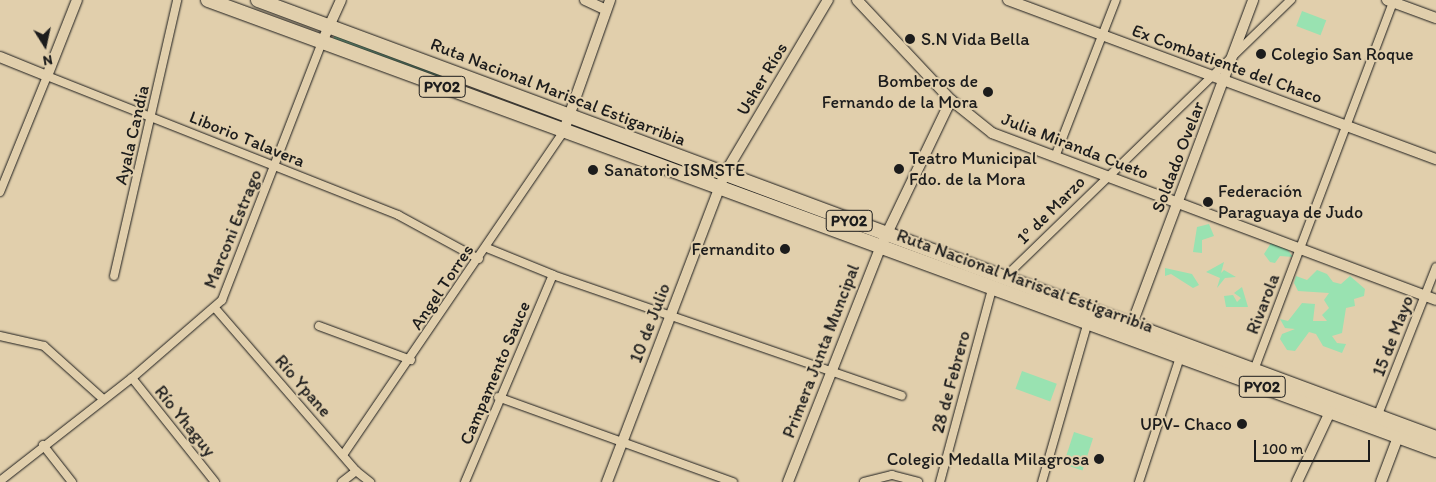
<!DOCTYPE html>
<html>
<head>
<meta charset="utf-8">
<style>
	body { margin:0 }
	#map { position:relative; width:1436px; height:482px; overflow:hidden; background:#e1cfac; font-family:Itim,sans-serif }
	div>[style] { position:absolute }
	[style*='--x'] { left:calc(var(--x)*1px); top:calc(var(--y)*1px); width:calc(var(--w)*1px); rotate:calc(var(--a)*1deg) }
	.green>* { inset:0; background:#99e2b1; transform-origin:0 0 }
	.roads { filter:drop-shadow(0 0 1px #1c1c1c) drop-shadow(0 0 1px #1c1c1c) }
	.street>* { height:8px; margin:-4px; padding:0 4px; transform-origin:4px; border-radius:4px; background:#e1cfac }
	.secondary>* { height:10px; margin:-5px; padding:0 5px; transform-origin:5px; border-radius:5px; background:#e1cfac }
	.highway>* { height:14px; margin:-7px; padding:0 7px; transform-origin:7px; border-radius:7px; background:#e1cfac }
	.dots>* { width:14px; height:14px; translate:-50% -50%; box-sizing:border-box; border:2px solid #e1cfac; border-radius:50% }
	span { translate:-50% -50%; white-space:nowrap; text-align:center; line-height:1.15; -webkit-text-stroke:4px #e1cfac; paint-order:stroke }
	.shield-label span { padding:1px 4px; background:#e1cfac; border:1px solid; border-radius:4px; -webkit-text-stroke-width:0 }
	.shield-label { font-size:16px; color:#1c1c1c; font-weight:700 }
	.poi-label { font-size:18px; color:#1c1c1c }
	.left { translate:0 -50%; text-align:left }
	.right { translate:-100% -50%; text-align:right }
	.street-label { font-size:18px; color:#1c1c1c }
	.north { position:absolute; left:20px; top:20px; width:50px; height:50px; -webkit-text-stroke:4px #e1cfac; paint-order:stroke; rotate:170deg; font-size:14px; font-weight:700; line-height:20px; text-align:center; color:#1c1c1c }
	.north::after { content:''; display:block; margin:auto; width:18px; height:22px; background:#1c1c1c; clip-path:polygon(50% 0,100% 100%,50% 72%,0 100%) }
	.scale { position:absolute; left:1254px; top:440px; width:116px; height:22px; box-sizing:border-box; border:2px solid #1c1c1c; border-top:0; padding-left:6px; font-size:15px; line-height:18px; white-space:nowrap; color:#1c1c1c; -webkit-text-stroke:4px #e1cfac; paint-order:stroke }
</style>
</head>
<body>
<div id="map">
	<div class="green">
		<div style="left:1302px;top:11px;width:26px;height:16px;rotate:21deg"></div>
		<div style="clip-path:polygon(335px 35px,432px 71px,464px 87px,333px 39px)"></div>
		<div style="clip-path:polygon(1209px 224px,1214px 236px,1202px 240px,1202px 253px,1193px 252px,1197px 227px)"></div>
		<div style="clip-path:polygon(1271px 243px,1287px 249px,1293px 257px,1280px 256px,1275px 263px,1270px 262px,1264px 254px)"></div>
		<div style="clip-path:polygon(1224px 262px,1221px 273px,1224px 270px,1236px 277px,1225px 278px,1217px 288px,1220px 278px,1206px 272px)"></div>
		<div style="clip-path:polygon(1165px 268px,1192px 274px,1199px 285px,1193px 288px,1171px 274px,1165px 276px)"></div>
		<div style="clip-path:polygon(1317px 270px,1327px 274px,1333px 282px,1341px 284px,1350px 276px,1365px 289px,1364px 296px,1354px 299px,1355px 306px,1346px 308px,1342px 333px,1332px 336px,1337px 343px,1346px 344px,1342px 353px,1323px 346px,1316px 334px,1309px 332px,1295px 351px,1287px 350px,1280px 339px,1282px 334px,1295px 329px,1285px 328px,1280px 319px,1288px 321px,1302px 303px,1315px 304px,1313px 321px,1327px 321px,1322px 315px,1329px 308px,1324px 300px,1329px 293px,1298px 291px,1294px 283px,1296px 276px,1307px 280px)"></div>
		<div style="clip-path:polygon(1242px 287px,1248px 307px,1226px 307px,1224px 296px,1233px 295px,1237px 302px,1241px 298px,1234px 293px)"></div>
		<div style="left:1022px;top:371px;width:37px;height:19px;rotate:20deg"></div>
		<div style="left:1074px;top:432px;width:20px;height:34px;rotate:18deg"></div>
	</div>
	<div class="roads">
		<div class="street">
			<div style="--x:1055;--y:157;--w:168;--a:-68.8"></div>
			<div style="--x:0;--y:192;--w:125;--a:-67.9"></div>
			<div style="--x:47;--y:76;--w:378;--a:21.6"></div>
			<div style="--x:398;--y:215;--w:92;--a:28.5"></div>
			<div style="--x:487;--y:248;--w:71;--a:22.2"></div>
			<div style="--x:553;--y:275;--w:369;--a:19.1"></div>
			<div style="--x:114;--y:276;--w:283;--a:-77.1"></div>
			<div style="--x:1006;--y:276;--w:397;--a:-44.1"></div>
			<div style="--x:215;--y:308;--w:216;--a:49.1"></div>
			<div style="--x:356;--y:471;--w:18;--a:38"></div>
			<div style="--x:319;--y:326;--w:98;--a:20.3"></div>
			<div style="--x:0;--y:336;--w:45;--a:12.8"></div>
			<div style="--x:44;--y:346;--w:79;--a:41.9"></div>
			<div style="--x:1254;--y:370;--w:396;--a:-69.3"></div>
			<div style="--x:132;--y:378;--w:133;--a:51.4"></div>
			<div style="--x:498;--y:397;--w:250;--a:19.9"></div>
			<div style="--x:1377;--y:417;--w:161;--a:-68.5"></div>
			<div style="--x:43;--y:445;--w:47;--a:51.9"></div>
			<div style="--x:343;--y:455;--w:390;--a:-55.7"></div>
			<div style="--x:0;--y:481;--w:167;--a:-38"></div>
			<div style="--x:132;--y:378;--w:119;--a:-40.9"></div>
			<div style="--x:222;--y:300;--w:277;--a:-68.8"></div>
			<div style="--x:342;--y:482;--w:18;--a:-38"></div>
			<div style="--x:465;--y:482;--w:225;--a:-67"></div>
			<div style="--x:864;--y:482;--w:29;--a:-14"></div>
			<div style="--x:892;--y:475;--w:27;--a:15"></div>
			<div style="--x:940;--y:482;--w:200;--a:-74.9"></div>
			<div style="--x:1042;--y:482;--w:163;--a:-74"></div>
			<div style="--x:1139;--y:482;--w:132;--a:-71.8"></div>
		</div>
		<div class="secondary">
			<div style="--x:585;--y:0;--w:23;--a:25"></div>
			<div style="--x:857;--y:0;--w:137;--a:46.8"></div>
			<div style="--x:951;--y:100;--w:53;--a:38.8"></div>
			<div style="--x:992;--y:133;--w:474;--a:20.6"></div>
			<div style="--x:1008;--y:0;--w:457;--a:20.4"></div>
			<div style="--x:1387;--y:0;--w:52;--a:20.2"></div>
			<div style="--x:322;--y:42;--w:46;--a:-65.7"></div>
			<div style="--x:0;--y:57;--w:51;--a:22"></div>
			<div style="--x:47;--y:76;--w:82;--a:-68.5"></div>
			<div style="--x:563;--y:133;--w:141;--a:-70.5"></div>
			<div style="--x:1132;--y:324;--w:346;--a:-69.5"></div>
			<div style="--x:607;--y:482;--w:329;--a:-69.1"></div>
			<div style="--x:724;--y:175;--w:204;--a:-59.3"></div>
			<div style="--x:788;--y:482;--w:251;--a:-68.5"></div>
			<div style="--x:880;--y:248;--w:164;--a:-64.4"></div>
			<div style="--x:1297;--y:482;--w:77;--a:-64.8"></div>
			<div style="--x:1381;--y:482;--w:48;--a:-69.3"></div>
		</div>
		<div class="highway">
			<div style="--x:208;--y:0;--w:1308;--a:20.13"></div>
			<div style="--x:258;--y:0;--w:1257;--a:20.4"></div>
		</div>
	</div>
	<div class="dots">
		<div style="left:910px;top:39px;background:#1c1c1c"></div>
		<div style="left:1261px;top:54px;background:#1c1c1c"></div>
		<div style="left:988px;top:92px;background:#1c1c1c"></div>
		<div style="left:899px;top:169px;background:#1c1c1c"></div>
		<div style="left:593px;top:170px;background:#1c1c1c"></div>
		<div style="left:1208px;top:202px;background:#1c1c1c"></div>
		<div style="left:785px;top:249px;background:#1c1c1c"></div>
		<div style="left:1242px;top:424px;background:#1c1c1c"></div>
		<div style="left:1099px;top:459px;background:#1c1c1c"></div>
	</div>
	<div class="shield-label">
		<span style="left:442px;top:87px">PY02</span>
		<span style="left:849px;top:221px">PY02</span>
		<span style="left:1262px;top:387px">PY02</span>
	</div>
	<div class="poi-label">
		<span class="left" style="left:921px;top:39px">S.N Vida Bella</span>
		<span class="left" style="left:1271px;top:54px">Colegio San Roque</span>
		<span class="right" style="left:978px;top:92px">Bomberos de<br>Fernando de la Mora</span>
		<span class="left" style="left:909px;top:169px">Teatro Municipal<br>Fdo. de la Mora</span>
		<span class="left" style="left:604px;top:170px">Sanatorio ISMSTE</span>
		<span class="left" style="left:1218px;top:202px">Federación<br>Paraguaya de Judo</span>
		<span class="right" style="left:775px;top:249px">Fernandito</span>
		<span class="right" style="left:1232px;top:424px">UPV- Chaco</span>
		<span class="right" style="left:1089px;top:459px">Colegio Medalla Milagrosa</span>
	</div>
	<div class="street-label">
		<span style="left:1227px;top:64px;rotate:20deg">Ex Combatiente del Chaco</span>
		<span style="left:762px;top:79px;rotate:-59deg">Usher Ríos</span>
		<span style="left:558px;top:92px;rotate:21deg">Ruta Nacional Mariscal Estigarribia</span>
		<span style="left:132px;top:135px;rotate:-77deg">Ayala Candia</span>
		<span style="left:247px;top:139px;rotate:22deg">Liborio Talavera</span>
		<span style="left:1075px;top:146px;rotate:21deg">Julia Miranda Cueto</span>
		<span style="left:1178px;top:157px;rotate:-69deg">Soldado Ovelar</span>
		<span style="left:1051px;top:210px;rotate:-45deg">1º de Marzo</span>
		<span style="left:233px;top:229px;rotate:-68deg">Marconi Estrago</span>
		<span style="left:1025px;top:281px;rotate:20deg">Ruta Nacional Mariscal Estigarribia</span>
		<span style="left:442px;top:287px;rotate:-56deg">Angel Torres</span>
		<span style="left:1263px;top:304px;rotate:-69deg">Rivarola</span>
		<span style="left:650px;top:323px;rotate:-69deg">10 de Julio</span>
		<span style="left:1393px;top:336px;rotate:-69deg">15 de Mayo</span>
		<span style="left:821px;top:351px;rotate:-69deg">Primera Junta Muncipal</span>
		<span style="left:495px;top:373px;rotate:-67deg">Campamento Sauce</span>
		<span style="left:951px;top:382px;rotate:-75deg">28 de Febrero</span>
		<span style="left:303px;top:386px;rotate:49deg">Río Ypane</span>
		<span style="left:185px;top:421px;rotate:51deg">Río Yhaguy</span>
	</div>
	<div class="north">N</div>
	<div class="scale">100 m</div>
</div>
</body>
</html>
